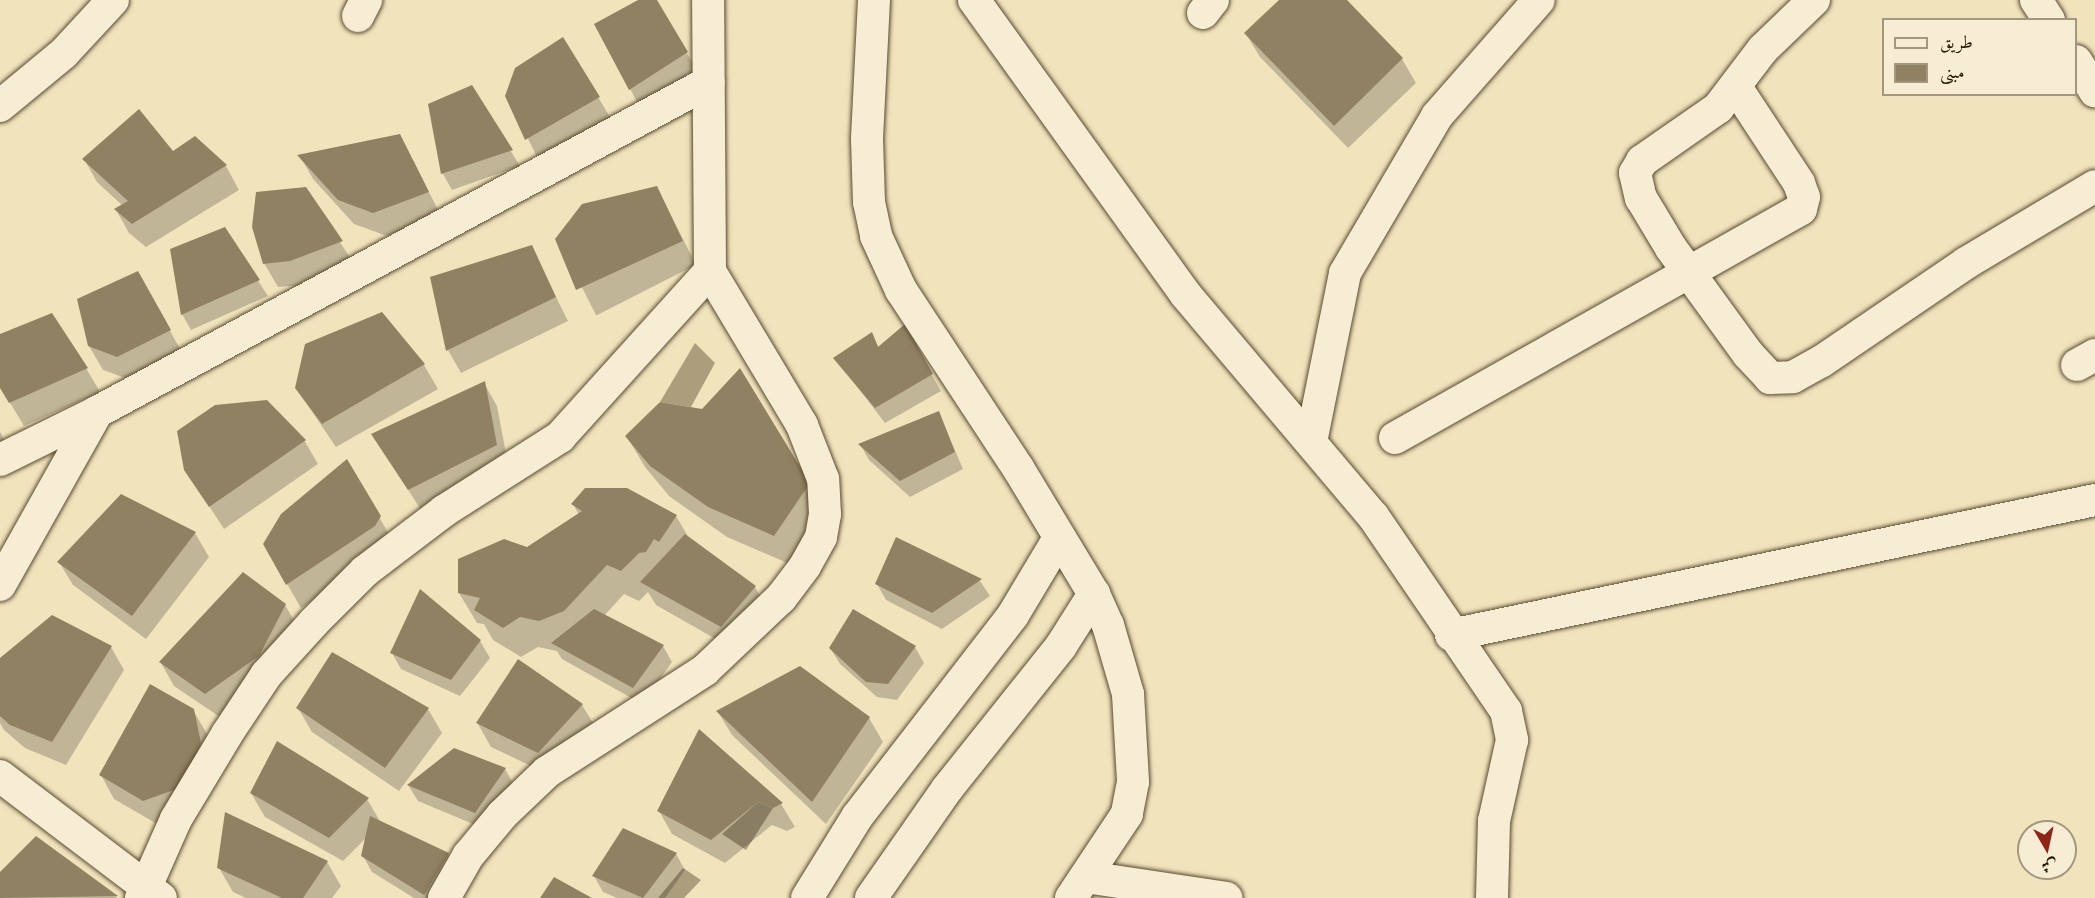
<!DOCTYPE html>
<html>
<head>
<meta charset="utf-8">
<style>
	body { margin:0 }
	#map { position:relative; width:2095px; height:898px; overflow:hidden; background:#f1e4bd; font-family:"IM FELL DW Pica",Amiri,serif }
	div>[style] { position:absolute }
	[style*='--x'] { left:calc(var(--x)*1px); top:calc(var(--y)*1px); width:calc(var(--w)*1px); rotate:calc(var(--a)*1deg) }
	.water>* { inset:0; background:#ac9e7d }
	.shadow>* { inset:0; background:#0003; transform-origin:0 0 }
	.building>* { inset:0; background:#908163 }
	.roads { filter:drop-shadow(0 0 2px #5a4a30) drop-shadow(0 0 2px #5a4a30) }
	.minor>* { height:32px; margin:-16px; padding:0 16px; transform-origin:16px; border-radius:16px; background:#f6edd4 }
	span { translate:-50% -50%; white-space:nowrap; text-align:center; line-height:1.15; -webkit-text-stroke:4.5px #f6edd4; paint-order:stroke }
	.legend { position:absolute; left:1882px; top:18px; width:195px; height:78px; box-sizing:border-box; background:#f6edd4; border:2px solid #a39780; margin:0; padding:8px 10px; list-style:none; font-size:18px; color:#271601 }
	.legend li { display:flex; align-items:center; gap:12px; height:30px }
	.legend b { width:30px; border:2px solid #a39780 }
	.north { position:absolute; left:2017px; top:820px; width:60px; height:60px; box-sizing:border-box; background:#f6edd4; border:2px solid #a39780; border-radius:50%; rotate:171deg; font-size:16px; font-weight:700; line-height:24px; text-align:center; color:#271601 }
	.north::after { content:''; display:block; margin:auto; width:21px; height:27px; background:#8f2418; clip-path:polygon(50% 0,100% 100%,50% 72%,0 100%) }
</style>
</head>
<body>
<div id="map">
	<div class="water">
		<div style="clip-path:polygon(695px 343px,715px 363px,691px 407px,660px 402px)"></div>
		<div style="clip-path:polygon(758px 802px,773px 808px,746px 850px,722px 834px)"></div>
		<div style="clip-path:polygon(683px 868px,701px 880px,684px 898px,658px 898px)"></div>
	</div>
	<div class="shadow">
		<div style="clip-path:polygon(641px 0,656px 0,700px 76px,643px 113px,596px 25px)"></div>
		<div style="clip-path:polygon(1281px 0,1344px 0,1402px 59px,1416px 83px,1348px 148px,1260px 57px,1246px 34px)"></div>
		<div style="clip-path:polygon(563px 39px,613px 122px,540px 163px,507px 96px)"></div>
		<div style="clip-path:polygon(471px 87px,520px 166px,452px 190px,443px 174px,430px 105px)"></div>
		<div style="clip-path:polygon(195px 138px,226px 166px,239px 190px,146px 247px,129px 233px,116px 210px,123px 206px,97px 182px,84px 159px,172px 153px)"></div>
		<div style="clip-path:polygon(300px 156px,413px 160px,441px 216px,387px 236px,354px 224px,313px 179px)"></div>
		<div style="left:657px;top:188px;width:86px;height:112px;rotate:63deg"></div>
		<div style="clip-path:polygon(305px 189px,355px 265px,304px 285px,278px 287px,264px 263px)"></div>
		<div style="clip-path:polygon(224px 229px,268px 296px,191px 330px,182px 314px)"></div>
		<div style="clip-path:polygon(531px 247px,568px 321px,461px 373px,448px 350px)"></div>
		<div style="clip-path:polygon(151px 297px,183px 354px,131px 380px,103px 370px,89px 346px)"></div>
		<div style="clip-path:polygon(382px 313px,424px 365px,438px 389px,336px 447px,296px 388px)"></div>
		<div style="clip-path:polygon(904px 326px,941px 391px,885px 423px,835px 358px,872px 334px,879px 348px)"></div>
		<div style="clip-path:polygon(0 335px,86px 368px,100px 392px,24px 426px,0 386px)"></div>
		<div style="clip-path:polygon(740px 370px,826px 514px,792px 565px,727px 537px,669px 496px,645px 467px,627px 437px,703px 410px)"></div>
		<div style="clip-path:polygon(484px 383px,497px 406px,509px 469px,423px 513px,373px 435px)"></div>
		<div style="clip-path:polygon(939px 413px,963px 469px,910px 497px,869px 460px,860px 444px)"></div>
		<div style="clip-path:polygon(0 432px,7px 445px,0 449px)"></div>
		<div style="clip-path:polygon(304px 440px,318px 464px,224px 529px,185px 469px)"></div>
		<div style="clip-path:polygon(347px 462px,393px 541px,388px 550px,301px 608px,264px 544px)"></div>
		<div style="clip-path:polygon(573px 504px,676px 516px,689px 538px,755px 587px,769px 611px,735px 650px,656px 605px,648px 592px,639px 601px,624px 594px,604px 616px,663px 646px,672px 662px,642px 704px,562px 659px,557px 651px,538px 647px,521px 657px,493px 640px,484px 624px,477px 623px,459px 593px,579px 515px)"></div>
		<div style="clip-path:polygon(195px 533px,209px 557px,146px 639px,73px 585px,59px 562px)"></div>
		<div style="clip-path:polygon(897px 539px,980px 581px,990px 596px,942px 629px,886px 600px,877px 584px)"></div>
		<div style="clip-path:polygon(420px 591px,480px 641px,490px 658px,460px 696px,401px 669px,392px 653px)"></div>
		<div style="clip-path:polygon(285px 605px,299px 629px,272px 680px,220px 717px,174px 686px,161px 663px)"></div>
		<div style="clip-path:polygon(111px 647px,124px 670px,66px 765px,25px 748px,4px 730px,0 723px,0 660px)"></div>
		<div style="clip-path:polygon(915px 647px,924px 663px,897px 700px,877px 697px,840px 664px,830px 648px)"></div>
		<div style="clip-path:polygon(332px 654px,428px 709px,442px 733px,399px 791px,312px 732px,298px 708px)"></div>
		<div style="clip-path:polygon(799px 668px,869px 718px,883px 742px,826px 824px,732px 735px,718px 712px)"></div>
		<div style="clip-path:polygon(582px 705px,596px 728px,552px 776px,491px 747px,478px 724px)"></div>
		<div style="clip-path:polygon(193px 710px,207px 734px,214px 767px,157px 824px,114px 799px,101px 775px)"></div>
		<div style="clip-path:polygon(700px 732px,781px 804px,795px 827px,787px 831px,772px 825px,725px 863px,672px 834px,659px 811px)"></div>
		<div style="clip-path:polygon(505px 769px,514px 785px,485px 829px,418px 801px,408px 785px)"></div>
		<div style="clip-path:polygon(251px 793px,367px 799px,381px 823px,448px 854px,458px 870px,441px 898px,414px 898px,372px 872px,363px 856px,367px 837px,343px 861px,265px 817px)"></div>
		<div style="clip-path:polygon(623px 830px,676px 854px,685px 870px,665px 898px,617px 898px,603px 892px,594px 876px)"></div>
		<div style="clip-path:polygon(36px 838px,117px 897px,117px 898px,0 898px,0 874px)"></div>
		<div style="clip-path:polygon(327px 862px,341px 886px,332px 898px,246px 898px,233px 892px,219px 868px)"></div>
	</div>
	<div class="building">
		<div style="clip-path:polygon(638px 0,657px 0,688px 52px,629px 90px,594px 24px)"></div>
		<div style="clip-path:polygon(1279px 0,1347px 0,1403px 58px,1334px 126px,1244px 33px)"></div>
		<div style="clip-path:polygon(563px 37px,600px 97px,525px 140px,505px 96px,515px 68px)"></div>
		<div style="clip-path:polygon(472px 85px,513px 150px,441px 174px,428px 104px)"></div>
		<div style="clip-path:polygon(139px 109px,173px 151px,195px 136px,227px 165px,132px 224px,114px 209px,128px 201px,82px 159px)"></div>
		<div style="clip-path:polygon(400px 134px,429px 192px,373px 213px,338px 200px,297px 155px)"></div>
		<div style="clip-path:polygon(657px 186px,683px 241px,576px 290px,555px 239px,582px 204px)"></div>
		<div style="clip-path:polygon(306px 187px,343px 241px,290px 261px,263px 264px,252px 227px,256px 192px)"></div>
		<div style="clip-path:polygon(225px 227px,260px 280px,181px 315px,170px 249px)"></div>
		<div style="clip-path:polygon(532px 245px,556px 297px,446px 351px,430px 277px)"></div>
		<div style="clip-path:polygon(138px 271px,171px 330px,117px 357px,88px 346px,77px 299px)"></div>
		<div style="clip-path:polygon(382px 312px,425px 364px,322px 424px,295px 388px,305px 344px)"></div>
		<div style="clip-path:polygon(52px 313px,88px 368px,9px 403px,0 388px,0 334px)"></div>
		<div style="clip-path:polygon(905px 324px,933px 374px,875px 408px,833px 358px,872px 332px,878px 347px)"></div>
		<div style="clip-path:polygon(740px 368px,810px 483px,774px 536px,708px 507px,650px 466px,625px 436px,660px 402px,702px 409px)"></div>
		<div style="clip-path:polygon(485px 381px,497px 445px,408px 490px,371px 434px)"></div>
		<div style="clip-path:polygon(267px 400px,306px 440px,209px 507px,184px 470px,177px 431px,215px 405px)"></div>
		<div style="clip-path:polygon(939px 411px,955px 452px,900px 481px,858px 444px)"></div>
		<div style="clip-path:polygon(347px 459px,381px 516px,375px 526px,286px 585px,263px 544px,281px 514px)"></div>
		<div style="clip-path:polygon(585px 488px,627px 488px,677px 515px,659px 542px,654px 539px,646px 552px,639px 553px,621px 571px,607px 565px,564px 611px,539px 621px,520px 617px,503px 628px,474px 610px,480px 598px,458px 593px,458px 559px,504px 539px,527px 547px,582px 511px,571px 504px)"></div>
		<div style="clip-path:polygon(121px 494px,196px 532px,132px 616px,57px 562px)"></div>
		<div style="clip-path:polygon(685px 534px,756px 586px,721px 627px,640px 582px)"></div>
		<div style="clip-path:polygon(896px 537px,982px 579px,932px 613px,875px 584px)"></div>
		<div style="clip-path:polygon(243px 572px,286px 604px,259px 656px,205px 694px,159px 662px)"></div>
		<div style="clip-path:polygon(420px 589px,481px 640px,451px 680px,390px 653px)"></div>
		<div style="clip-path:polygon(594px 609px,664px 645px,633px 688px,551px 643px)"></div>
		<div style="clip-path:polygon(853px 609px,916px 646px,888px 684px,866px 682px,829px 648px)"></div>
		<div style="clip-path:polygon(52px 615px,112px 646px,52px 742px,10px 725px,0 716px,0 658px)"></div>
		<div style="clip-path:polygon(332px 652px,429px 708px,385px 768px,296px 708px)"></div>
		<div style="clip-path:polygon(518px 659px,583px 704px,538px 753px,476px 723px)"></div>
		<div style="clip-path:polygon(800px 666px,870px 717px,812px 802px,716px 711px)"></div>
		<div style="clip-path:polygon(150px 684px,194px 709px,201px 743px,182px 787px,143px 801px,99px 775px)"></div>
		<div style="clip-path:polygon(699px 729px,783px 803px,773px 808px,758px 802px,711px 840px,657px 811px)"></div>
		<div style="clip-path:polygon(277px 741px,369px 798px,329px 838px,250px 793px)"></div>
		<div style="clip-path:polygon(454px 748px,506px 768px,475px 813px,407px 785px)"></div>
		<div style="clip-path:polygon(225px 812px,328px 861px,303px 898px,282px 898px,217px 868px)"></div>
		<div style="clip-path:polygon(370px 816px,449px 853px,424px 895px,361px 856px)"></div>
		<div style="clip-path:polygon(623px 828px,677px 853px,643px 898px,592px 876px)"></div>
		<div style="clip-path:polygon(36px 836px,118px 896px,0 898px,0 872px)"></div>
		<div style="clip-path:polygon(554px 877px,592px 898px,540px 898px)"></div>
	</div>
	<div class="roads">
		<div class="minor">
			<div style="--x:874;--y:0;--w:139;--a:92.9"></div>
			<div style="--x:867;--y:139;--w:63;--a:88.2"></div>
			<div style="--x:869;--y:202;--w:35;--a:78"></div>
			<div style="--x:876;--y:236;--w:60;--a:65.2"></div>
			<div style="--x:901;--y:290;--w:213;--a:56.7"></div>
			<div style="--x:1018;--y:468;--w:147;--a:58.9"></div>
			<div style="--x:1094;--y:594;--w:34;--a:66"></div>
			<div style="--x:1108;--y:625;--w:72;--a:73.8"></div>
			<div style="--x:1128;--y:694;--w:88;--a:86.7"></div>
			<div style="--x:1133;--y:782;--w:33;--a:101"></div>
			<div style="--x:1127;--y:814;--w:101;--a:123.7"></div>
			<div style="--x:974;--y:0;--w:363;--a:54.3"></div>
			<div style="--x:1186;--y:295;--w:289;--a:49.8"></div>
			<div style="--x:1373;--y:516;--w:236;--a:55.7"></div>
			<div style="--x:1506;--y:711;--w:30;--a:78"></div>
			<div style="--x:1512;--y:740;--w:83;--a:102.5"></div>
			<div style="--x:1494;--y:821;--w:77;--a:91.5"></div>
			<div style="--x:1814;--y:0;--w:71;--a:136.1"></div>
			<div style="--x:1763;--y:49;--w:74;--a:127.3"></div>
			<div style="--x:1718;--y:108;--w:93;--a:145.1"></div>
			<div style="--x:1642;--y:161;--w:14;--a:120"></div>
			<div style="--x:1635;--y:173;--w:26;--a:77"></div>
			<div style="--x:1641;--y:198;--w:58;--a:59"></div>
			<div style="--x:1671;--y:248;--w:131;--a:54"></div>
			<div style="--x:1748;--y:354;--w:33;--a:47"></div>
			<div style="--x:1770;--y:378;--w:23;--a:-2"></div>
			<div style="--x:1793;--y:377;--w:33;--a:-29"></div>
			<div style="--x:1822;--y:361;--w:174;--a:-34.2"></div>
			<div style="--x:1966;--y:263;--w:150;--a:-30.8"></div>
			<div style="--x:2036;--y:0;--w:24;--a:57"></div>
			<div style="--x:1203;--y:13;--w:16;--a:-52"></div>
			<div style="--x:358;--y:16;--w:18;--a:-63"></div>
			<div style="--x:2076;--y:61;--w:36;--a:58"></div>
			<div style="--x:0;--y:106;--w:83;--a:-39.6"></div>
			<div style="--x:64;--y:53;--w:72;--a:-47.2"></div>
			<div style="--x:2077;--y:365;--w:21;--a:-29"></div>
			<div style="--x:1395;--y:438;--w:466;--a:-29.4"></div>
			<div style="--x:1801;--y:209;--w:12;--a:-76"></div>
			<div style="--x:1804;--y:197;--w:15;--a:-110"></div>
			<div style="--x:1799;--y:183;--w:115;--a:-123.3"></div>
			<div style="--x:1311;--y:442;--w:172;--a:-78.6"></div>
			<div style="--x:1345;--y:273;--w:182;--a:-59.6"></div>
			<div style="--x:1437;--y:116;--w:154;--a:-48.7"></div>
			<div style="--x:0;--y:460;--w:108;--a:-26.3"></div>
			<div style="--x:97;--y:412;--w:695;--a:-28.33"></div>
			<div style="--x:0;--y:585;--w:198;--a:-60.7"></div>
			<div style="--x:1451;--y:635;--w:658;--a:-11.84"></div>
			<div style="--x:0;--y:776;--w:202;--a:37.2"></div>
			<div style="--x:1086;--y:877;--w:142;--a:8.5"></div>
			<div style="--x:141;--y:898;--w:86;--a:-66.1"></div>
			<div style="--x:176;--y:819;--w:99;--a:-59"></div>
			<div style="--x:227;--y:734;--w:71;--a:-56.5"></div>
			<div style="--x:266;--y:675;--w:72;--a:-47.8"></div>
			<div style="--x:314;--y:622;--w:72;--a:-45"></div>
			<div style="--x:365;--y:571;--w:99;--a:-37.2"></div>
			<div style="--x:444;--y:511;--w:138;--a:-32.5"></div>
			<div style="--x:560;--y:437;--w:224;--a:-47.9"></div>
			<div style="--x:444;--y:898;--w:48;--a:-60.3"></div>
			<div style="--x:468;--y:856;--w:53;--a:-50.3"></div>
			<div style="--x:502;--y:815;--w:62;--a:-43.7"></div>
			<div style="--x:547;--y:772;--w:188;--a:-32.8"></div>
			<div style="--x:705;--y:670;--w:105;--a:-43.5"></div>
			<div style="--x:781;--y:598;--w:40;--a:-53"></div>
			<div style="--x:805;--y:566;--w:33;--a:-61"></div>
			<div style="--x:821;--y:537;--w:23;--a:-80"></div>
			<div style="--x:825;--y:514;--w:35;--a:-93"></div>
			<div style="--x:823;--y:479;--w:58;--a:-111.3"></div>
			<div style="--x:802;--y:425;--w:179;--a:-120.9"></div>
			<div style="--x:710;--y:271;--w:271;--a:-90.4"></div>
			<div style="--x:807;--y:898;--w:95;--a:-58.3"></div>
			<div style="--x:857;--y:817;--w:255;--a:-52.3"></div>
			<div style="--x:1013;--y:615;--w:90;--a:-59.1"></div>
			<div style="--x:871;--y:898;--w:133;--a:-55.1"></div>
			<div style="--x:947;--y:789;--w:183;--a:-51.4"></div>
			<div style="--x:1061;--y:646;--w:62;--a:-57.6"></div>
		</div>
	</div>
	<ul class="legend">
	<li><b style="height:8px;background:#f6edd4"></b>طريق</li>
	<li><b style="height:16px;background:#908163"></b>مبنى</li>
	</ul>
	<div class="north">ش</div>
</div>
</body>
</html>
